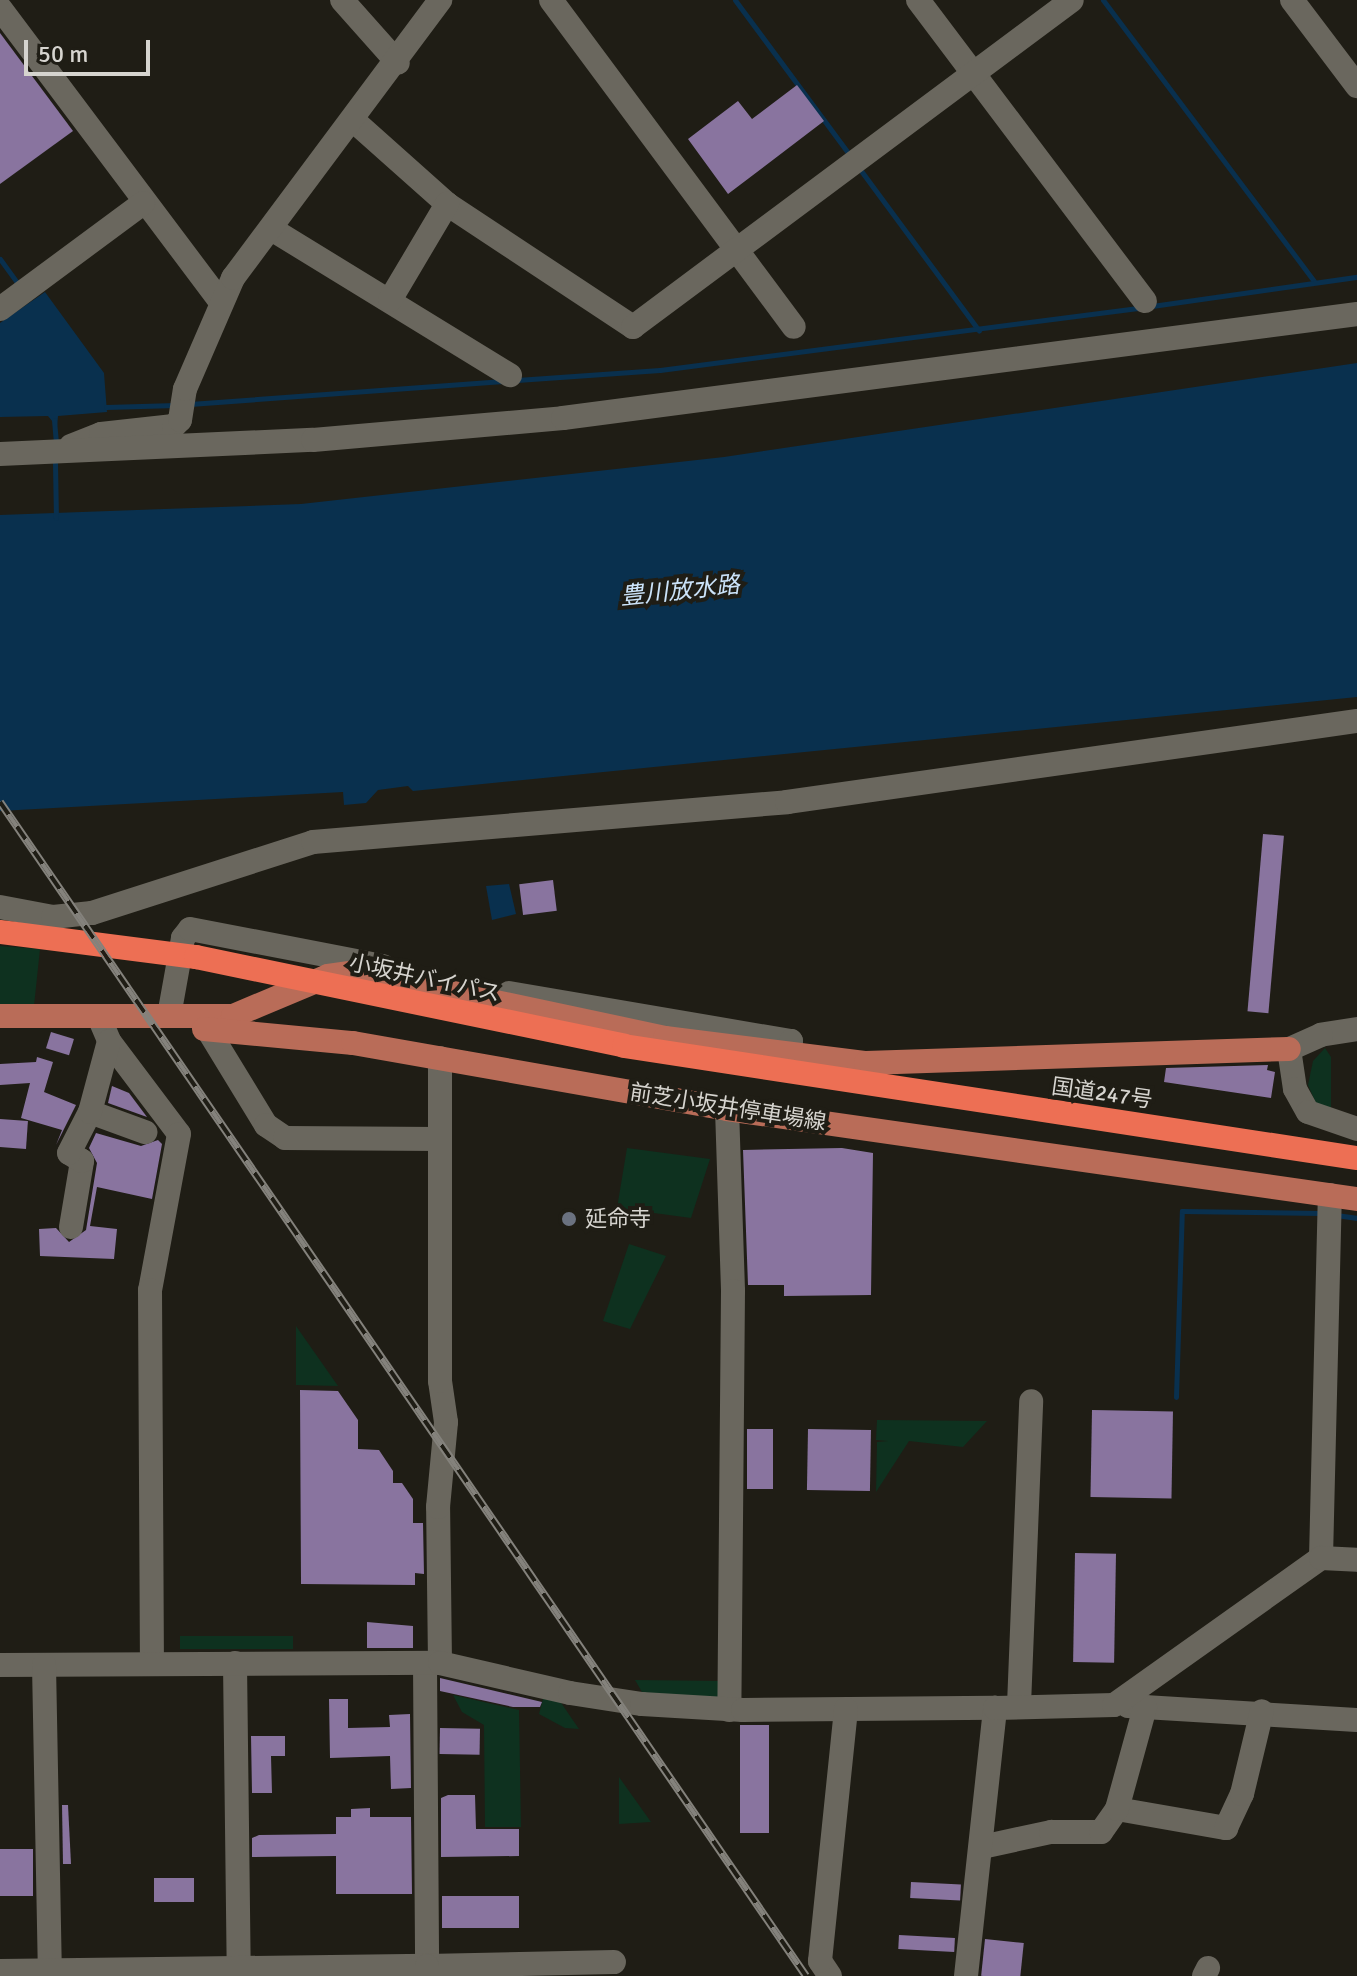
<!DOCTYPE html>
<html>
<head>
<meta charset="utf-8">
<style>
	body { margin:0 }
	#map { position:relative; width:1357px; height:1976px; overflow:hidden; background:#1f1d15; font-family:Signika,"Noto Sans JP",sans-serif }
	div>[style] { position:absolute }
	[style*='--x'] { left:calc(var(--x)*1px); top:calc(var(--y)*1px); width:calc(var(--w)*1px); rotate:calc(var(--a)*1deg) }
	.green>* { inset:0; background:#0e311f; transform-origin:0 0 }
	.water>* { inset:0; background:#09304e }
	.stream>* { height:5px; margin:-2.5px; padding:0 2.5px; transform-origin:2.5px; border-radius:2.5px; background:#09304e }
	.building>* { inset:0; background:#89749f; transform-origin:0 0 }
	.minor>* { height:24px; margin:-12px; padding:0 12px; transform-origin:12px; border-radius:12px; background:#6a675e }
	.major>* { height:24px; margin:-12px; padding:0 12px; transform-origin:12px; border-radius:12px; background:#b96c58 }
	.highway>* { height:24px; margin:-12px; padding:0 12px; transform-origin:12px; border-radius:12px; background:#ed6f54 }
	.rail>* { height:8px; margin-top:-4px; transform-origin:0; background:repeating-linear-gradient(90deg,#1f1d15 0 15px,#84827c 0 30px); box-sizing:border-box; border-block:2px solid #84827c }
	.dots>* { width:22px; height:22px; translate:-50% -50%; box-sizing:border-box; border:4px solid #1f1d15; border-radius:50% }
	span { translate:-50% -50%; white-space:nowrap; text-align:center; line-height:1.15; -webkit-text-stroke:8px #1f1d15; paint-order:stroke }
	.street-label { font-size:22px; color:#d6d4cf }
	.poi-label { font-size:22px; color:#d6d4cf }
	.left { translate:0 -50%; text-align:left }
	.water-label { font-size:24px; color:#cbe3f9; font-style:italic }
	.scale { position:absolute; left:24px; top:40px; width:126px; height:36px; box-sizing:border-box; border:4px solid #d6d4cf; border-top:0; padding-left:10px; font-size:24px; line-height:28px; white-space:nowrap; color:#d6d4cf; -webkit-text-stroke:6px #1f1d15; paint-order:stroke }
</style>
</head>
<body>
<div id="map">
	<div class="green">
		<div style="clip-path:polygon(0 946px,40px 949px,34px 1006px,0 1007px)"></div>
		<div style="clip-path:polygon(1325px 1048px,1331px 1057px,1331px 1116px,1318px 1108px,1308px 1085px,1313px 1061px)"></div>
		<div style="clip-path:polygon(627px 1148px,710px 1159px,691px 1218px,617px 1208px)"></div>
		<div style="clip-path:polygon(629px 1244px,666px 1256px,630px 1329px,603px 1321px)"></div>
		<div style="clip-path:polygon(296px 1326px,338px 1386px,296px 1385px)"></div>
		<div style="clip-path:polygon(877px 1420px,987px 1421px,963px 1447px,909px 1441px,876px 1492px,877px 1442px,888px 1441px,876px 1440px)"></div>
		<div style="left:180px;top:1636px;width:113px;height:13px"></div>
		<div style="clip-path:polygon(635px 1680px,722px 1681px,722px 1701px,646px 1699px)"></div>
		<div style="clip-path:polygon(545px 1691px,555px 1694px,579px 1729px,565px 1728px,539px 1714px)"></div>
		<div style="clip-path:polygon(453px 1695px,519px 1710px,521px 1827px,485px 1827px,484px 1725px,462px 1712px)"></div>
		<div style="clip-path:polygon(619px 1777px,651px 1822px,619px 1824px)"></div>
	</div>
	<div class="water">
		<div style="clip-path:polygon(45px 292px,104px 373px,107px 412px,58px 416px,57px 427px,48px 416px,0 417px,0 323px)"></div>
		<div style="clip-path:polygon(1357px 363px,1357px 697px,413px 791px,408px 786px,378px 790px,366px 803px,344px 805px,343px 792px,0 811px,0 515px,301px 504px,724px 457px)"></div>
		<div style="clip-path:polygon(509px 884px,516px 914px,492px 920px,486px 886px)"></div>
	</div>
	<div class="stream">
		<div style="--x:735;--y:0;--w:195;--a:53.5"></div>
		<div style="--x:1103;--y:0;--w:351;--a:53.1"></div>
		<div style="--x:859;--y:168;--w:202;--a:53.6"></div>
		<div style="--x:0;--y:259;--w:32;--a:54"></div>
		<div style="--x:1152;--y:306;--w:207;--a:-8.1"></div>
		<div style="--x:517;--y:380;--w:143;--a:-4"></div>
		<div style="--x:660;--y:370;--w:486;--a:-7.4"></div>
		<div style="--x:190;--y:404;--w:314;--a:-4.2"></div>
		<div style="--x:106;--y:407;--w:70;--a:-1.6"></div>
		<div style="--x:54;--y:420;--w:22;--a:85"></div>
		<div style="--x:55;--y:463;--w:55;--a:89"></div>
		<div style="--x:1336;--y:1215;--w:21;--a:8"></div>
		<div style="--x:1176;--y:1397;--w:186;--a:-88.2"></div>
		<div style="--x:1182;--y:1211;--w:139;--a:0.8"></div>
	</div>
	<div class="building">
		<div style="clip-path:polygon(0 33px,73px 131px,0 184px)"></div>
		<div style="clip-path:polygon(797px 85px,824px 121px,728px 194px,688px 139px,738px 101px,752px 119px)"></div>
		<div style="left:1263px;top:834px;width:21px;height:178px;rotate:5deg"></div>
		<div style="left:553px;top:880px;width:31px;height:34px;rotate:83deg"></div>
		<div style="left:51px;top:1032px;width:24px;height:17px;rotate:17deg"></div>
		<div style="clip-path:polygon(37px 1057px,53px 1062px,44px 1092px,76px 1105px,56px 1145px,62px 1130px,21px 1118px,30px 1083px,0 1085px,0 1064px,36px 1062px)"></div>
		<div style="clip-path:polygon(1268px 1065px,1267px 1070px,1275px 1072px,1271px 1098px,1164px 1082px,1166px 1068px)"></div>
		<div style="clip-path:polygon(112px 1086px,129px 1093px,147px 1117px,108px 1103px)"></div>
		<div style="left:0;top:1119px;width:28px;height:28px;rotate:4deg"></div>
		<div style="clip-path:polygon(96px 1133px,141px 1146px,158px 1140px,162px 1144px,152px 1199px,97px 1187px,90px 1226px,117px 1229px,114px 1259px,40px 1256px,39px 1229px,56px 1228px,69px 1242px,86px 1230px,97px 1163px,89px 1148px)"></div>
		<div style="clip-path:polygon(842px 1148px,873px 1153px,871px 1295px,784px 1296px,784px 1285px,748px 1285px,743px 1150px)"></div>
		<div style="clip-path:polygon(300px 1390px,338px 1391px,358px 1420px,358px 1449px,379px 1450px,393px 1471px,393px 1483px,402px 1483px,413px 1499px,413px 1523px,423px 1523px,424px 1574px,415px 1573px,415px 1585px,301px 1584px)"></div>
		<div style="left:1092px;top:1410px;width:81px;height:87px;rotate:1deg"></div>
		<div style="left:747px;top:1429px;width:26px;height:60px"></div>
		<div style="left:808px;top:1429px;width:63px;height:61px;rotate:1deg"></div>
		<div style="left:1075px;top:1553px;width:41px;height:109px;rotate:1deg"></div>
		<div style="clip-path:polygon(367px 1622px,413px 1626px,413px 1648px,367px 1648px)"></div>
		<div style="clip-path:polygon(440px 1678px,542px 1702px,540px 1707px,513px 1707px,440px 1691px)"></div>
		<div style="clip-path:polygon(329px 1699px,348px 1699px,348px 1728px,390px 1727px,389px 1715px,410px 1714px,411px 1788px,391px 1789px,390px 1756px,330px 1758px)"></div>
		<div style="left:740px;top:1725px;width:29px;height:108px"></div>
		<div style="left:440px;top:1728px;width:40px;height:26px;rotate:1deg"></div>
		<div style="clip-path:polygon(251px 1736px,285px 1736px,285px 1756px,271px 1756px,272px 1793px,252px 1793px)"></div>
		<div style="clip-path:polygon(448px 1795px,475px 1795px,476px 1829px,519px 1829px,519px 1856px,441px 1857px,441px 1798px)"></div>
		<div style="clip-path:polygon(62px 1805px,68px 1805px,71px 1864px,63px 1864px)"></div>
		<div style="clip-path:polygon(370px 1808px,370px 1817px,411px 1817px,412px 1894px,336px 1894px,336px 1856px,252px 1857px,252px 1838px,259px 1835px,336px 1834px,336px 1817px,351px 1817px,351px 1809px)"></div>
		<div style="left:0;top:1849px;width:33px;height:47px"></div>
		<div style="left:154px;top:1878px;width:40px;height:24px"></div>
		<div style="left:911px;top:1882px;width:50px;height:16px;rotate:3deg"></div>
		<div style="left:442px;top:1896px;width:77px;height:32px"></div>
		<div style="left:899px;top:1935px;width:56px;height:14px;rotate:3deg"></div>
		<div style="left:985px;top:1939px;width:39px;height:37px;rotate:6deg"></div>
	</div>
	<div class="minor">
		<div style="--x:342;--y:0;--w:84;--a:48.4"></div>
		<div style="--x:551;--y:0;--w:407;--a:53.4"></div>
		<div style="--x:918;--y:0;--w:377;--a:53"></div>
		<div style="--x:1292;--y:0;--w:108;--a:52.9"></div>
		<div style="--x:0;--y:8;--w:368;--a:53.1"></div>
		<div style="--x:354;--y:121;--w:125;--a:41.7"></div>
		<div style="--x:447;--y:204;--w:223;--a:33.5"></div>
		<div style="--x:633;--y:327;--w:547;--a:-36.68"></div>
		<div style="--x:273;--y:230;--w:278;--a:31.5"></div>
		<div style="--x:390;--y:300;--w:112;--a:-59.3"></div>
		<div style="--x:0;--y:309;--w:178;--a:-36.5"></div>
		<div style="--x:71;--y:446;--w:32;--a:-22"></div>
		<div style="--x:101;--y:434;--w:73;--a:-6.3"></div>
		<div style="--x:174;--y:426;--w:8;--a:-45"></div>
		<div style="--x:180;--y:420;--w:31;--a:-81"></div>
		<div style="--x:185;--y:389;--w:121;--a:-66.6"></div>
		<div style="--x:233;--y:278;--w:347;--a:-53.3"></div>
		<div style="--x:0;--y:454;--w:313;--a:-2.6"></div>
		<div style="--x:313;--y:440;--w:251;--a:-5"></div>
		<div style="--x:563;--y:418;--w:801;--a:-7.46"></div>
		<div style="--x:0;--y:907;--w:54;--a:10.7"></div>
		<div style="--x:53;--y:917;--w:39;--a:-6"></div>
		<div style="--x:92;--y:913;--w:232;--a:-17.8"></div>
		<div style="--x:313;--y:842;--w:476;--a:-4.8"></div>
		<div style="--x:787;--y:802;--w:576;--a:-8.09"></div>
		<div style="--x:509;--y:993;--w:286;--a:9.7"></div>
		<div style="--x:791;--y:1041;--w:14;--a:98"></div>
		<div style="--x:169;--y:1016;--w:79;--a:-79.8"></div>
		<div style="--x:183;--y:938;--w:11;--a:-52"></div>
		<div style="--x:190;--y:929;--w:197;--a:10.9"></div>
		<div style="--x:99;--y:1017;--w:26;--a:67"></div>
		<div style="--x:109;--y:1041;--w:116;--a:53"></div>
		<div style="--x:179;--y:1134;--w:159;--a:100.5"></div>
		<div style="--x:150;--y:1290;--w:373;--a:89.7"></div>
		<div style="--x:1357;--y:1029;--w:36;--a:171"></div>
		<div style="--x:1321;--y:1035;--w:35;--a:156"></div>
		<div style="--x:1289;--y:1049;--w:40;--a:81.5"></div>
		<div style="--x:1295;--y:1089;--w:26;--a:61"></div>
		<div style="--x:1308;--y:1112;--w:52;--a:19.1"></div>
		<div style="--x:208;--y:1030;--w:111;--a:58.6"></div>
		<div style="--x:266;--y:1125;--w:23;--a:34"></div>
		<div style="--x:285;--y:1138;--w:153;--a:0.4"></div>
		<div style="--x:727;--y:1109;--w:182;--a:88.1"></div>
		<div style="--x:733;--y:1291;--w:419;--a:90.5"></div>
		<div style="--x:90;--y:1112;--w:59;--a:20"></div>
		<div style="--x:71;--y:1227;--w:67;--a:-80.5"></div>
		<div style="--x:82;--y:1161;--w:15;--a:-148"></div>
		<div style="--x:69;--y:1153;--w:46;--a:-62.9"></div>
		<div style="--x:90;--y:1112;--w:73;--a:-75"></div>
		<div style="--x:1321;--y:1558;--w:363;--a:-88.6"></div>
		<div style="--x:235;--y:1663;--w:313;--a:89.3"></div>
		<div style="--x:440;--y:1663;--w:156;--a:-90.7"></div>
		<div style="--x:438;--y:1507;--w:85;--a:-84.6"></div>
		<div style="--x:446;--y:1422;--w:41;--a:-98.3"></div>
		<div style="--x:440;--y:1381;--w:323;--a:-90"></div>
		<div style="--x:425;--y:1664;--w:302;--a:89.6"></div>
		<div style="--x:427;--y:1966;--w:187;--a:-1.2"></div>
		<div style="--x:0;--y:1665;--w:440;--a:-0.3"></div>
		<div style="--x:440;--y:1663;--w:133;--a:13"></div>
		<div style="--x:570;--y:1693;--w:73;--a:8.7"></div>
		<div style="--x:642;--y:1704;--w:101;--a:3.4"></div>
		<div style="--x:743;--y:1710;--w:252;--a:-0.5"></div>
		<div style="--x:44;--y:1665;--w:311;--a:88.9"></div>
		<div style="--x:1019;--y:1705;--w:304;--a:-87.7"></div>
		<div style="--x:1128;--y:1706;--w:229;--a:3.5"></div>
		<div style="--x:1117;--y:1809;--w:111;--a:9.9"></div>
		<div style="--x:1226;--y:1828;--w:38;--a:-65"></div>
		<div style="--x:1242;--y:1794;--w:85;--a:-76.5"></div>
		<div style="--x:982;--y:1847;--w:71;--a:-12.3"></div>
		<div style="--x:1051;--y:1832;--w:50;--a:0"></div>
		<div style="--x:1101;--y:1832;--w:28;--a:-55"></div>
		<div style="--x:1117;--y:1809;--w:106;--a:-74.6"></div>
		<div style="--x:0;--y:1971;--w:427;--a:-0.7"></div>
		<div style="--x:427;--y:1966;--w:10;--a:90"></div>
		<div style="--x:830;--y:1976;--w:18;--a:-124"></div>
		<div style="--x:820;--y:1961;--w:253;--a:-84.1"></div>
		<div style="--x:966;--y:1976;--w:270;--a:-83.8"></div>
		<div style="--x:995;--y:1708;--w:119;--a:-1.4"></div>
		<div style="--x:1114;--y:1705;--w:254;--a:-35.4"></div>
		<div style="--x:1321;--y:1558;--w:36;--a:3"></div>
		<div style="--x:1204;--y:1976;--w:9;--a:-63"></div>
	</div>
	<div class="major">
		<div style="--x:0;--y:1016;--w:233;--a:0"></div>
		<div style="--x:233;--y:1016;--w:103;--a:-22.8"></div>
		<div style="--x:328;--y:976;--w:27;--a:-8"></div>
		<div style="--x:355;--y:972;--w:317;--a:12"></div>
		<div style="--x:665;--y:1038;--w:203;--a:7.1"></div>
		<div style="--x:866;--y:1063;--w:423;--a:-1.9"></div>
		<div style="--x:204;--y:1029;--w:150;--a:5.4"></div>
		<div style="--x:353;--y:1043;--w:380;--a:10"></div>
		<div style="--x:727;--y:1109;--w:636;--a:8.13"></div>
	</div>
	<div class="highway">
		<div style="--x:0;--y:932;--w:198;--a:7.3"></div>
		<div style="--x:196;--y:957;--w:437;--a:11.7"></div>
		<div style="--x:624;--y:1046;--w:742;--a:8.69"></div>
	</div>
	<div class="rail">
		<div style="--x:0;--y:802;--w:1424;--a:55.53"></div>
	</div>
	<div class="dots">
		<div style="left:569px;top:1219px;background:#6b7280"></div>
	</div>
	<div class="street-label">
		<span style="left:425px;top:978px;rotate:12deg">小坂井バイパス</span>
		<span style="left:1102px;top:1093px;rotate:8deg">国道247号</span>
		<span style="left:728px;top:1107px;rotate:9deg">前芝小坂井停車場線</span>
	</div>
	<div class="poi-label">
		<span class="left" style="left:585px;top:1219px">延命寺</span>
	</div>
	<div class="water-label">
		<span style="left:680px;top:591px;rotate:-6deg">豊川放水路</span>
	</div>
	<div class="scale">50 m</div>
</div>
</body>
</html>
